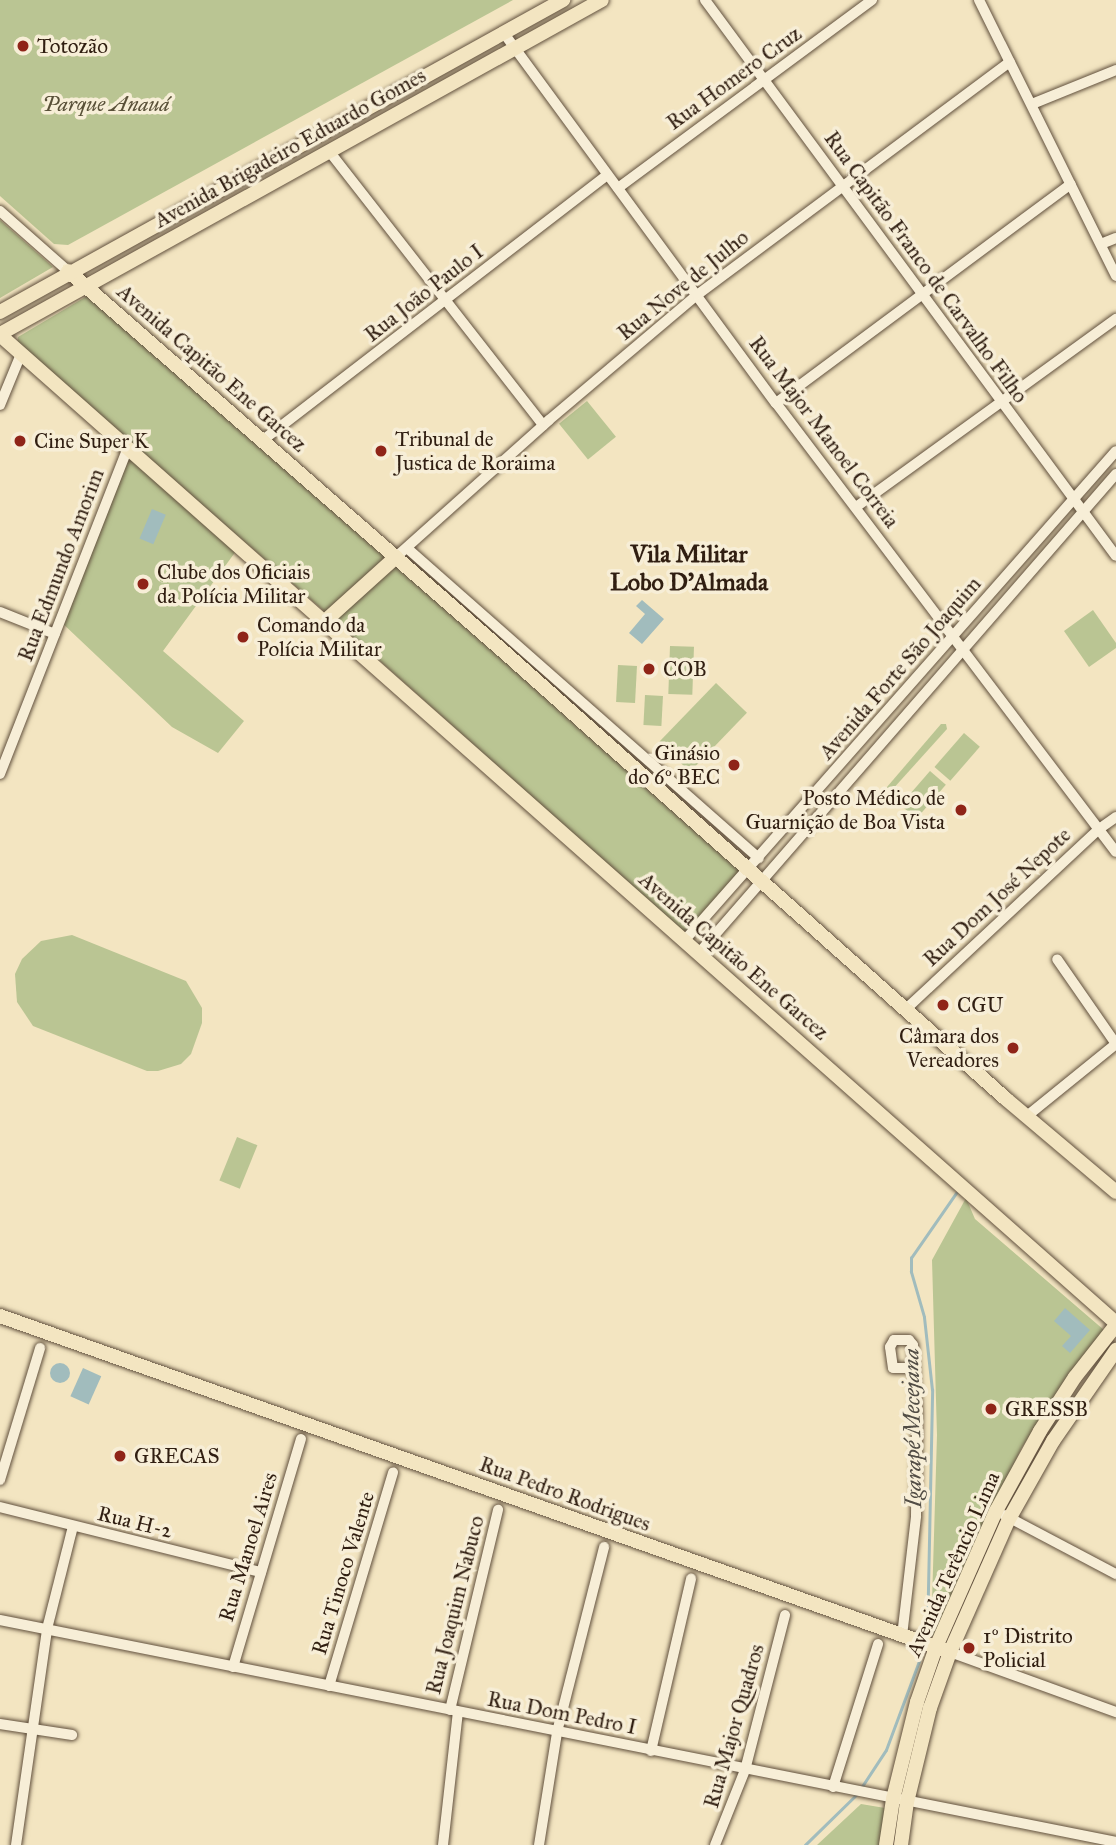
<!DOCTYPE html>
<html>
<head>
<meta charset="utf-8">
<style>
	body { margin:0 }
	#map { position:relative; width:1116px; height:1845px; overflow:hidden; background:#f3e5c1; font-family:"IM FELL Great Primer",serif }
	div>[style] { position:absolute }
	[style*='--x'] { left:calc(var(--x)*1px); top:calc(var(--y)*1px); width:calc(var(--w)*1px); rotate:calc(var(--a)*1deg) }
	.green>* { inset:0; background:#bac593; transform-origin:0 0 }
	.water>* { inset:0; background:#a1bcbd; transform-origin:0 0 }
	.round { border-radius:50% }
	.stream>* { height:2.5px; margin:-1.25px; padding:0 1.25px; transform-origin:1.25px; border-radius:1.25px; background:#a1bcbd }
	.roads { filter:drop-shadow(0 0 2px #61503d) drop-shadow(0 0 2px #61503d) }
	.minor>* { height:10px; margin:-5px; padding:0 5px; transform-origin:5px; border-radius:5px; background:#f7eed7 }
	.major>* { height:14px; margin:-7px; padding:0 7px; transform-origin:7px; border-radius:7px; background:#f3e5c1 }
	.dots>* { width:19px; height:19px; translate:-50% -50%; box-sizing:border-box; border:4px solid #f7eed7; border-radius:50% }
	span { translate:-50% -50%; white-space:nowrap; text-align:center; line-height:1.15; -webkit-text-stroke:7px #f7eed7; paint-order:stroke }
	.poi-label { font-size:21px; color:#301e11 }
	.left { translate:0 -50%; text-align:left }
	.right { translate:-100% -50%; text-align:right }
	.street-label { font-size:21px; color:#301e11 }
	.park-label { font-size:21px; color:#595038; font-style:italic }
	.water-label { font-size:23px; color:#524d45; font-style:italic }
	.quarter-label { font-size:24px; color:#301e11; font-weight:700 }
</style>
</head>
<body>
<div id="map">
	<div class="green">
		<div style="clip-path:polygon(0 0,513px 0,68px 245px,54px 244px,0 196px)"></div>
		<div style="clip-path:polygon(0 220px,53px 267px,0 298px)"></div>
		<div style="clip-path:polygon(87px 296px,750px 869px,684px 941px,511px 778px,324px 611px,17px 344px,18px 337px)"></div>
		<div style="left:587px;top:401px;width:46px;height:36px;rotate:51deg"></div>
		<div style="clip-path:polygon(128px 448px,239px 547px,163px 651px,244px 721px,218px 753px,172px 727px,60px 621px)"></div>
		<div style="clip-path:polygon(1093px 610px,1116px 643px,1116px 648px,1089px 667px,1064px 631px)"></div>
		<div style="left:670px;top:646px;width:24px;height:48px;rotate:2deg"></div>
		<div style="left:618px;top:665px;width:19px;height:37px;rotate:3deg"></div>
		<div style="left:716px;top:683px;width:43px;height:82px;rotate:44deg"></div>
		<div style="left:645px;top:695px;width:18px;height:30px;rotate:3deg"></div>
		<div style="clip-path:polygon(941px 724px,946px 724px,947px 729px,892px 790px,888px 790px,887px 787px)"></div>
		<div style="left:964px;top:733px;width:21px;height:45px;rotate:41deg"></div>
		<div style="left:930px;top:771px;width:21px;height:45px;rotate:41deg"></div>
		<div style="clip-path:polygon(72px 935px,186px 981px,202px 1008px,202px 1023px,191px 1054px,181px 1064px,158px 1071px,147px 1071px,33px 1026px,17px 1002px,15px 974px,22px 959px,41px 941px)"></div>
		<div style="left:237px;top:1137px;width:22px;height:47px;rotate:22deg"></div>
		<div style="clip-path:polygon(966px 1198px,975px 1219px,1104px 1330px,1056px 1394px,1021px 1449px,934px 1636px,931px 1635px,937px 1435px,932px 1260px)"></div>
		<div style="clip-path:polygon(861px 1804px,885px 1808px,880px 1845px,817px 1845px)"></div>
	</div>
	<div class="water">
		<div style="left:152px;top:509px;width:15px;height:32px;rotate:23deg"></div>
		<div style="clip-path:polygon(642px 600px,664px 619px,642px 644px,629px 633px,645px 614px,636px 606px)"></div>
		<div style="clip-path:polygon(1065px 1308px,1090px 1330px,1070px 1353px,1062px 1346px,1071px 1336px,1054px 1321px)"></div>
		<div class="round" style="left:50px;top:1363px;width:20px;height:20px"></div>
		<div style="left:83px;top:1368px;width:20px;height:31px;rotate:24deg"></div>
	</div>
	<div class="stream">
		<div style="--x:927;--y:1637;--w:247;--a:-88.8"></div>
		<div style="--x:932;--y:1390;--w:73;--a:-96.3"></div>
		<div style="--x:924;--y:1317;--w:47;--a:-106.1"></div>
		<div style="--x:911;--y:1272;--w:14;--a:-90"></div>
		<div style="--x:911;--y:1258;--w:79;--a:-55.3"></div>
		<div style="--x:861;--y:1788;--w:45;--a:-56.7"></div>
		<div style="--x:886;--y:1750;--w:103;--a:-69.6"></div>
		<div style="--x:805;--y:1845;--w:73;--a:-44.4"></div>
	</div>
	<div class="roads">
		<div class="minor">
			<div style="--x:705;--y:0;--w:691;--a:53.53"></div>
			<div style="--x:979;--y:0;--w:308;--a:63.6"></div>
			<div style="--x:503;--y:32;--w:461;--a:53.7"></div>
			<div style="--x:776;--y:403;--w:563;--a:52.87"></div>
			<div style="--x:1032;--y:104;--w:91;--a:-22"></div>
			<div style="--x:329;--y:151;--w:348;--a:52"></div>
			<div style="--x:618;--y:188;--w:316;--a:-36.5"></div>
			<div style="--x:0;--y:211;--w:91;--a:41.4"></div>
			<div style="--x:1101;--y:244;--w:16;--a:-22"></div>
			<div style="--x:776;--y:403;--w:367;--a:-36.6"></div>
			<div style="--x:0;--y:405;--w:55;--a:-67.6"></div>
			<div style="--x:263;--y:440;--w:434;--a:-37.6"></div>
			<div style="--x:856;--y:507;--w:321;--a:-35.9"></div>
			<div style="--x:407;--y:548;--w:469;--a:41.4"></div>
			<div style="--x:396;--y:557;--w:205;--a:-41.8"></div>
			<div style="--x:549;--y:420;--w:194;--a:-40.2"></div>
			<div style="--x:697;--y:295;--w:390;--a:-36.7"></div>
			<div style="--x:0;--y:612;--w:59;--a:21.8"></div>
			<div style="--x:0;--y:774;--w:350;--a:-68.6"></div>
			<div style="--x:684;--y:941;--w:653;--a:-48.6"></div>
			<div style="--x:699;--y:953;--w:635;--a:-48.96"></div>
			<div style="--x:906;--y:1009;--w:264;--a:-43"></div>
			<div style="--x:1099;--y:829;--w:21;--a:-35"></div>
			<div style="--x:1027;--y:1116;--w:114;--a:-39"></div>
			<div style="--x:1116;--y:1044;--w:103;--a:-124.8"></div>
			<div style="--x:0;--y:1480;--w:138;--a:-73.1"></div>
			<div style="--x:0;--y:1507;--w:269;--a:14"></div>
			<div style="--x:1004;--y:1515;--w:127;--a:27.8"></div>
			<div style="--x:0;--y:1620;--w:1138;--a:11.25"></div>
			<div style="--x:902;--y:1636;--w:121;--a:-83.3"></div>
			<div style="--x:916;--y:1516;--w:102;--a:-89.4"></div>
			<div style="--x:917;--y:1414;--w:69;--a:-93.3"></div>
			<div style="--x:913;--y:1345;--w:6;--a:-129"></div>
			<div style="--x:909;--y:1340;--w:15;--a:180"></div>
			<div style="--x:894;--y:1340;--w:8;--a:120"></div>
			<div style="--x:890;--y:1347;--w:21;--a:82"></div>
			<div style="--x:893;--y:1368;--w:20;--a:0"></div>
			<div style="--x:950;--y:1652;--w:177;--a:19.9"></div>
			<div style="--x:233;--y:1667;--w:238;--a:-73.4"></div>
			<div style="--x:329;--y:1686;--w:223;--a:-73.3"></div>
			<div style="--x:450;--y:1710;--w:206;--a:-76.5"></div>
			<div style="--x:0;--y:1724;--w:73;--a:8.7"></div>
			<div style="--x:651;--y:1751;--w:177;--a:-76.9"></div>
			<div style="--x:833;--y:1787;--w:150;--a:-72.5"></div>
			<div style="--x:16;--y:1845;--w:218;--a:-81.8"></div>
			<div style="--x:47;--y:1629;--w:106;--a:-75.8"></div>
			<div style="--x:443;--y:1845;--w:134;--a:-83.6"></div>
			<div style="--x:539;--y:1845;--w:114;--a:-80.9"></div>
			<div style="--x:557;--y:1732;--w:191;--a:-75.7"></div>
			<div style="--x:715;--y:1845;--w:81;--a:-68.2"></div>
			<div style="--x:745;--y:1770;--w:160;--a:-75.5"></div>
		</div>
		<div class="major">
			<div style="--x:68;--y:271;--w:578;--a:41.14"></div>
			<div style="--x:503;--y:651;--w:674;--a:41.69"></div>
			<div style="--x:1006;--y:1099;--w:144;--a:40.2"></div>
			<div style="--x:0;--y:312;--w:644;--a:-28.99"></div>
			<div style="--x:0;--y:334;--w:688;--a:-29.02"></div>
			<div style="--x:0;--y:335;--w:1491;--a:41.52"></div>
			<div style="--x:324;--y:622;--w:97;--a:-42.1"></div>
			<div style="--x:0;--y:1316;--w:1008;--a:19.48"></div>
			<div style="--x:886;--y:1845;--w:47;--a:-81.3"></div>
			<div style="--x:893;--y:1799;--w:100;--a:-76.1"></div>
			<div style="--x:917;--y:1702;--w:58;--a:-70.9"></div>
			<div style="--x:936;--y:1647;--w:149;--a:-66.2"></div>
			<div style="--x:996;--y:1511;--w:91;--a:-61.2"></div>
			<div style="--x:1040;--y:1431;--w:64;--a:-57.1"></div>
			<div style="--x:1075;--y:1377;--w:66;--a:-51.7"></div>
			<div style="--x:901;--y:1845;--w:43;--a:-82.1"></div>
			<div style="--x:907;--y:1802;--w:97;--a:-76.3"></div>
			<div style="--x:930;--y:1708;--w:59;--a:-70.3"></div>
			<div style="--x:950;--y:1652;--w:145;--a:-66.1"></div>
			<div style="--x:1009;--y:1519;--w:90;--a:-60.6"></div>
			<div style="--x:1053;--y:1441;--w:111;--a:-55.3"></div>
		</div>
	</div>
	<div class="dots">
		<div style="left:23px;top:46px;background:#8f2418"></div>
		<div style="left:20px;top:441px;background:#8f2418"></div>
		<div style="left:381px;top:451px;background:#8f2418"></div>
		<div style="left:143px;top:584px;background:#8f2418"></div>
		<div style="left:243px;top:637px;background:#8f2418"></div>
		<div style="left:649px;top:669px;background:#8f2418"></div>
		<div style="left:734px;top:765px;background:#8f2418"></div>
		<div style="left:961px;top:810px;background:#8f2418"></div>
		<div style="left:943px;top:1005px;background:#8f2418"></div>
		<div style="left:1013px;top:1048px;background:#8f2418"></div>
		<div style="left:991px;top:1409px;background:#8f2418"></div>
		<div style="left:120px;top:1456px;background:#8f2418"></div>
		<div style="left:969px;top:1648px;background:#8f2418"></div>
	</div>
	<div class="poi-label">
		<span class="left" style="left:37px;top:46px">Totozão</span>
		<span class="left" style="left:395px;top:451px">Tribunal de<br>Justica de Roraima</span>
		<span class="left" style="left:34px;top:441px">Cine Super K</span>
		<span class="left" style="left:157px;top:584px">Clube dos Oficiais<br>da Polícia Militar</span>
		<span class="left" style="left:257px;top:637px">Comando da<br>Polícia Militar</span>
		<span class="left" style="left:663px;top:669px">COB</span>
		<span class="right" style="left:720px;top:765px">Ginásio<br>do 6º BEC</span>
		<span class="right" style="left:945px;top:810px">Posto Médico de<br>Guarnição de Boa Vista</span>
		<span class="left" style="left:957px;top:1005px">CGU</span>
		<span class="right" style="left:999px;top:1048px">Câmara dos<br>Vereadores</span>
		<span class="left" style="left:1005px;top:1409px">GRESSB</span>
		<span class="left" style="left:134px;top:1456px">GRECAS</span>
		<span class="left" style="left:983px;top:1648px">1º Distrito<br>Policial</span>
	</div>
	<div class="street-label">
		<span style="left:734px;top:78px;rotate:-36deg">Rua Homero Cruz</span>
		<span style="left:290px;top:148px;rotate:-29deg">Avenida Brigadeiro Eduardo Gomes</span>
		<span style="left:926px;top:267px;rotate:54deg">Rua Capitão Franco de Carvalho Filho</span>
		<span style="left:683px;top:285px;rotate:-39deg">Rua Nove de Julho</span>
		<span style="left:424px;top:293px;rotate:-38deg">Rua João Paulo I</span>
		<span style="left:212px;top:368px;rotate:41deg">Avenida Capitão Ene Garcez</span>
		<span style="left:824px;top:432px;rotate:53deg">Rua Major Manoel Correia</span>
		<span style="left:61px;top:565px;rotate:-69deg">Rua Edmundo Amorim</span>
		<span style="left:900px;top:668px;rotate:-49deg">Avenida Forte São Joaquim</span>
		<span style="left:997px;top:897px;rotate:-43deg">Rua Dom José Nepote</span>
		<span style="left:734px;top:956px;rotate:41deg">Avenida Capitão Ene Garcez</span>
		<span style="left:565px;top:1494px;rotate:20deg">Rua Pedro Rodrigues</span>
		<span style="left:135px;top:1522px;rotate:14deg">Rua H-2</span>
		<span style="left:248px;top:1547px;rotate:-73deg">Rua Manoel Aires</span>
		<span style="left:953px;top:1564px;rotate:-66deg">Avenida Terêncio Lima</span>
		<span style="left:343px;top:1573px;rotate:-73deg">Rua Tinoco Valente</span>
		<span style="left:455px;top:1605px;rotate:-76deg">Rua Joaquim Nabuco</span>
		<span style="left:562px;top:1713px;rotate:11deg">Rua Dom Pedro I</span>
		<span style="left:734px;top:1726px;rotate:-74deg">Rua Major Quadros</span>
	</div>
	<div class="park-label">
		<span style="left:106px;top:104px">Parque Anauá</span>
	</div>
	<div class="water-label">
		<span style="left:912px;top:1428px;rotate:-91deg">Igarapé Mecejana</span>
	</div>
	<div class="quarter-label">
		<span style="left:689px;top:569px">Vila Militar<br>Lobo D'Almada</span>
	</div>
</div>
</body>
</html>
